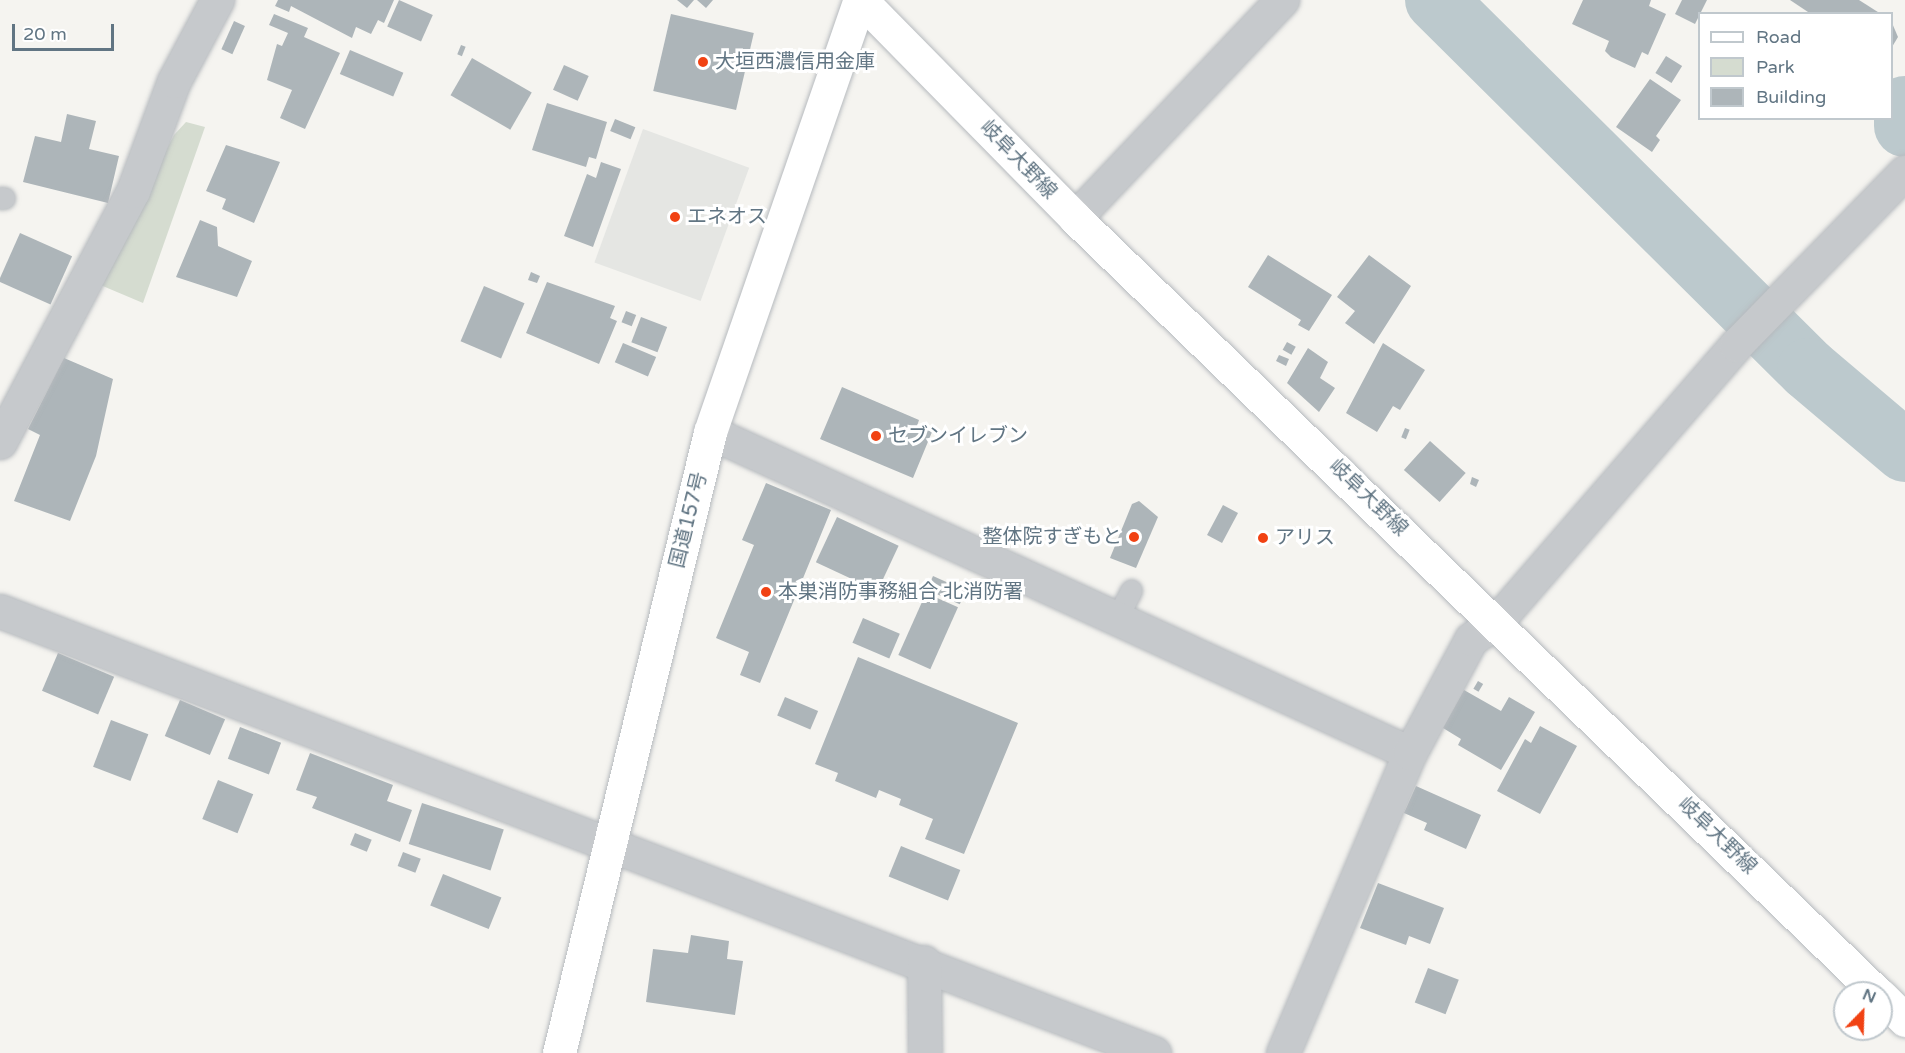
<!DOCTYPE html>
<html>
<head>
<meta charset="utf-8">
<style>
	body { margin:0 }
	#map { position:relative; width:1905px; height:1053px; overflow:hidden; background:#f5f4f0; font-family:"Varela Round","Noto Sans JP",sans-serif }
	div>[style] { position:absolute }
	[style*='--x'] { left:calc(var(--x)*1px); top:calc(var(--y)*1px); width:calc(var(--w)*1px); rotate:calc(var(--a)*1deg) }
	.built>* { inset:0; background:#e5e6e3; transform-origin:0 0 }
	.green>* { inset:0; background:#d5dcd0 }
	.river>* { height:62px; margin:-31px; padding:0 31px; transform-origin:31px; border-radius:31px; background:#bcc9cd }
	.building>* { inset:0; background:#adb5b9; transform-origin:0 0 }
	.roads { filter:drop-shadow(0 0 2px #b6babe) drop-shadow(0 0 2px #b6babe) }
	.lane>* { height:21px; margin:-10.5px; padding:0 10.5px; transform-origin:10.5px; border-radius:10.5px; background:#c6c9cc }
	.street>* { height:33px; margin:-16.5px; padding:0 16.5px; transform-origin:16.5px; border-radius:16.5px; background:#c6c9cc }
	.primary>* { height:33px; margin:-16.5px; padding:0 16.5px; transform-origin:16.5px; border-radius:16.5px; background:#fff }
	.highway>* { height:33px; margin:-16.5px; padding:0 16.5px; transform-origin:16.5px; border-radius:16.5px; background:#fff }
	.dots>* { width:16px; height:16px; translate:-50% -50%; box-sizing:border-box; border:3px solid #fff; border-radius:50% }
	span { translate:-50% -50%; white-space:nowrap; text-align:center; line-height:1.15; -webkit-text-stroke:6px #fff; paint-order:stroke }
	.poi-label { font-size:20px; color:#617583 }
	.left { translate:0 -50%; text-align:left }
	.right { translate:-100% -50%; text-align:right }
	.street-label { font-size:20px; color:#617583 }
	.legend { position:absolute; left:1698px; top:12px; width:195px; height:108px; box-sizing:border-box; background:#fff; border:2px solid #c0c8cd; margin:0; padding:8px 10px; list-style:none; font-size:18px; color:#617583 }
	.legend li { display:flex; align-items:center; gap:12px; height:30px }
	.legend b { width:30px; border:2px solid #c0c8cd }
	.north { position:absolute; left:1833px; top:981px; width:60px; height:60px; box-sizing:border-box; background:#fff; border:2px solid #c0c8cd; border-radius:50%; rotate:23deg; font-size:16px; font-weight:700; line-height:24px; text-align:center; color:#617583 }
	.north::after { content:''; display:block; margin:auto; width:21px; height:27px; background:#f14213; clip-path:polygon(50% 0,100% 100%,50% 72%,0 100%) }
	.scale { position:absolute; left:12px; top:24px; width:102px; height:27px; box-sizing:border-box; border:3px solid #617583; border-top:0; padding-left:8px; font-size:18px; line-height:21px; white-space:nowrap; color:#617583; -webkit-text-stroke:4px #fff; paint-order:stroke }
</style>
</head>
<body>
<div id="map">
	<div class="built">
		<div style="left:643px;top:129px;width:113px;height:142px;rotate:20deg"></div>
	</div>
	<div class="green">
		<div style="clip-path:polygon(186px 122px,205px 127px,143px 303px,98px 284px,174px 135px)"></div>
	</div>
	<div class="river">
		<div style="--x:1436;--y:0;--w:524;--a:44.77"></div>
		<div style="--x:1808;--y:369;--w:127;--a:40.2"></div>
		<div style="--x:1905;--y:107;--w:19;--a:90"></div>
	</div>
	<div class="building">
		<div style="clip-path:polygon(278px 0,394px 0,384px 23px,378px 20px,371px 34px,356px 27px,352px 38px,291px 6px,289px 12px,275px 6px)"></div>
		<div style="left:399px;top:0;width:37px;height:29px;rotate:24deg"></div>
		<div style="clip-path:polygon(677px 0,694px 0,687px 8px)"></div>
		<div style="clip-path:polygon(697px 0,713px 0,706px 8px)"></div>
		<div style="clip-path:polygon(1583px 0,1651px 0,1649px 6px,1666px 14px,1648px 55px,1642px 52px,1635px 68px,1611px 57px,1605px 51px,1609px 41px,1572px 24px)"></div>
		<div style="clip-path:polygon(1682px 0,1707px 0,1695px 24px,1675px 14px)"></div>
		<div style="clip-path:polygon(1790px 0,1859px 0,1881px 14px,1811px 14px)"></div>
		<div style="clip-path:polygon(274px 14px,308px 28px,304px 37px,340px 53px,305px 129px,280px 118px,292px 90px,267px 80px,277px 44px,282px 46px,288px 33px,269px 25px)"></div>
		<div style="left:671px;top:14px;width:85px;height:79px;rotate:13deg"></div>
		<div style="left:234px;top:21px;width:12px;height:31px;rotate:24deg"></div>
		<div style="clip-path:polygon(1892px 23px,1898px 37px,1892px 47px)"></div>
		<div style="left:461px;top:45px;width:5px;height:10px;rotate:22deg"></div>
		<div style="left:350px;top:50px;width:58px;height:26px;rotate:23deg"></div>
		<div style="left:1666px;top:56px;width:19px;height:20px;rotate:32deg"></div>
		<div style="left:472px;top:58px;width:69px;height:43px;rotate:30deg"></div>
		<div style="left:564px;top:65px;width:27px;height:27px;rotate:24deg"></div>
		<div style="clip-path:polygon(1650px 79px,1681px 100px,1656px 136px,1660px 140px,1652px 152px,1616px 127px)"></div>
		<div style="clip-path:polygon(547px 103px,607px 122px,596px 159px,589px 157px,586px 167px,532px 150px)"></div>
		<div style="clip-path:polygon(67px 114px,96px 121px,89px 149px,119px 156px,108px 203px,23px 182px,35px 136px,61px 142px)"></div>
		<div style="left:615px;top:119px;width:22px;height:13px;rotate:22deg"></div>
		<div style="clip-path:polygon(226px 145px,280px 162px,254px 223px,222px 209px,226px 199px,206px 191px)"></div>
		<div style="clip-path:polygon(601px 162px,621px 169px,593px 247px,564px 236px,587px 174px,596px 178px)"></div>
		<div style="clip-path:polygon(200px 220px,217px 227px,218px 246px,252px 261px,237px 297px,176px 277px)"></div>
		<div style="left:20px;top:233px;width:57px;height:53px;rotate:24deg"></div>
		<div style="clip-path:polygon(1268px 255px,1332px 295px,1309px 331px,1298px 325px,1301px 320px,1248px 287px)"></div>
		<div style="clip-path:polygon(1369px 255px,1411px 286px,1374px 344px,1345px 323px,1355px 311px,1337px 297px)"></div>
		<div style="clip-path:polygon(531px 272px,540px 276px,537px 283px,528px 280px)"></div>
		<div style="clip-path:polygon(547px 282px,615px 306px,610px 318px,617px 321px,599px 364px,526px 333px)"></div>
		<div style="left:484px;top:286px;width:44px;height:60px;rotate:23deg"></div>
		<div style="left:626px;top:311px;width:11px;height:12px;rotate:22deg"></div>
		<div style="left:641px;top:317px;width:28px;height:27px;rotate:21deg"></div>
		<div style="left:1287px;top:342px;width:10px;height:9px;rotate:29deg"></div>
		<div style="left:623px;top:343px;width:36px;height:21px;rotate:23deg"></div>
		<div style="clip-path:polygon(1383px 343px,1425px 370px,1400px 410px,1393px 406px,1377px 432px,1346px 413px)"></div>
		<div style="clip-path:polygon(1308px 348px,1328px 362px,1320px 378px,1335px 388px,1319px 412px,1287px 383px)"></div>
		<div style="clip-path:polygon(1279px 355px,1289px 359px,1286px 366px,1276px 361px)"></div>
		<div style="clip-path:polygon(64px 358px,113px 379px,96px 456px,70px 521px,14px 501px,40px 435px,28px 429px)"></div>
		<div style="clip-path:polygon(842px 387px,919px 420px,917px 426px,932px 432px,913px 478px,820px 439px)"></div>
		<div style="left:1405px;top:428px;width:5px;height:10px;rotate:22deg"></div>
		<div style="left:1430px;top:441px;width:48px;height:39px;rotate:42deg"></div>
		<div style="clip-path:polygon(1472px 477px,1479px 480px,1476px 487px,1470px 484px)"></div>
		<div style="clip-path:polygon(766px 483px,831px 510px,760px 683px,740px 675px,749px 652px,716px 638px,754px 545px,742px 540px)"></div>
		<div style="clip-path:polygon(1139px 501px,1158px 517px,1136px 568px,1110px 558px,1132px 504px)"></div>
		<div style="left:1223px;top:505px;width:17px;height:34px;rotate:28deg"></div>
		<div style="left:837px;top:517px;width:68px;height:50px;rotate:25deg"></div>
		<div style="left:933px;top:576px;width:36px;height:15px;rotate:24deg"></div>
		<div style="left:926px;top:593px;width:35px;height:68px;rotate:24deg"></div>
		<div style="left:863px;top:618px;width:40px;height:27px;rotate:23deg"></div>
		<div style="left:58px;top:653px;width:61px;height:41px;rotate:23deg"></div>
		<div style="clip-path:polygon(858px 657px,1018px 723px,964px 854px,925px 839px,933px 819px,899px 805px,901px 799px,879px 790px,876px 798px,835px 781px,838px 773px,815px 764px)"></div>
		<div style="left:1478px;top:681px;width:6px;height:9px;rotate:31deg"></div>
		<div style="clip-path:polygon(1464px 690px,1501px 711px,1509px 697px,1535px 712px,1501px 770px,1458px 745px,1461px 739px,1443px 728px)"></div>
		<div style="left:785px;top:697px;width:36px;height:20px;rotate:23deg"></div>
		<div style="left:180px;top:700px;width:49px;height:39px;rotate:23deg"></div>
		<div style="left:111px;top:720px;width:40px;height:50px;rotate:21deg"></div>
		<div style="clip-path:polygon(1540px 726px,1577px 746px,1540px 814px,1497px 791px,1525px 739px,1531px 743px)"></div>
		<div style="left:240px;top:727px;width:44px;height:34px;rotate:21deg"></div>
		<div style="clip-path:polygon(310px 753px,393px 785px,387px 801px,412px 810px,400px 842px,312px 808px,317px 797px,296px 790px)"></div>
		<div style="left:218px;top:780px;width:38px;height:42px;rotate:22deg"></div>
		<div style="clip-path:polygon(1416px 786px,1481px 815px,1466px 849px,1424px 830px,1427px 823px,1404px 813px)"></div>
		<div style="left:422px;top:803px;width:86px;height:43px;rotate:18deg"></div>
		<div style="left:355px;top:833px;width:18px;height:13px;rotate:22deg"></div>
		<div style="left:901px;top:846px;width:64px;height:33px;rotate:22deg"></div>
		<div style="left:403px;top:852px;width:19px;height:15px;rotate:21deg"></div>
		<div style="left:443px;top:874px;width:63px;height:34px;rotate:22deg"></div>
		<div style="clip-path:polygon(1378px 883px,1444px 908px,1430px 944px,1409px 936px,1406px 945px,1360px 928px)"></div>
		<div style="clip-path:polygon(691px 935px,729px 941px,727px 959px,743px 961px,735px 1015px,646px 1002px,653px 949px,688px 953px)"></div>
		<div style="left:1428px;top:968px;width:33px;height:37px;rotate:21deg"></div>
	</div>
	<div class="roads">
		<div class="lane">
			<div style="--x:0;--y:198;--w:4;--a:0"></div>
			<div style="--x:1117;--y:618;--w:31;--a:-63"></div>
		</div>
		<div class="street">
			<div style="--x:1075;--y:218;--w:301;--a:-46.5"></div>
			<div style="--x:710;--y:432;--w:770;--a:24.63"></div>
			<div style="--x:0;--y:442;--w:284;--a:-62.1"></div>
			<div style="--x:133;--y:191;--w:117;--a:-69.6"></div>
			<div style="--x:174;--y:81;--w:92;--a:-62"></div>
			<div style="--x:0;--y:611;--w:1236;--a:20.96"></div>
			<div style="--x:924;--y:962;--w:91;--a:89.4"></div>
			<div style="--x:1283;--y:1053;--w:326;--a:-67.1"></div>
			<div style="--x:1410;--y:753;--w:129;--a:-61.8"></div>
			<div style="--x:1471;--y:639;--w:30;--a:-34"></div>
			<div style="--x:1496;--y:622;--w:367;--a:-49.1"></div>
			<div style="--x:1736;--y:345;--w:242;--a:-45.7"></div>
		</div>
		<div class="primary">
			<div style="--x:861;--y:0;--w:305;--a:45.5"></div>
			<div style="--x:1075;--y:218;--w:1115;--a:44.02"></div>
			<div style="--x:1881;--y:996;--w:34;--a:45"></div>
		</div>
		<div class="highway">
			<div style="--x:559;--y:1053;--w:639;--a:-76.33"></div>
			<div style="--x:710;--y:432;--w:457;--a:-70.9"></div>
		</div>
	</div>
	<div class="dots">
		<div style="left:703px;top:62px;background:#f14213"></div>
		<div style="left:675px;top:217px;background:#f14213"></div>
		<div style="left:876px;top:436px;background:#f14213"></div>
		<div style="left:1134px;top:537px;background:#f14213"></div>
		<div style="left:1263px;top:538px;background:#f14213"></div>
		<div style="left:766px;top:592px;background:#f14213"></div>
	</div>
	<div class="poi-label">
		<span class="left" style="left:715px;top:62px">大垣西濃信用金庫</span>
		<span class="left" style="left:687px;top:217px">エネオス</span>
		<span class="left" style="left:888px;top:436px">セブンイレブン</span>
		<span class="right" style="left:1122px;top:537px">整体院すぎもと</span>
		<span class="left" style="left:1275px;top:538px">アリス</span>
		<span class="left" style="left:778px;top:592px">本巣消防事務組合 北消防署</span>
	</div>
	<div class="street-label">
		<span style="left:1018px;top:160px;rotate:46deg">岐阜大野線</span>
		<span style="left:1368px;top:498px;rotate:44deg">岐阜大野線</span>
		<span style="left:689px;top:520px;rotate:-76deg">国道157号</span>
		<span style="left:1717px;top:836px;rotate:44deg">岐阜大野線</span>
	</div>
	<ul class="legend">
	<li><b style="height:8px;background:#fff"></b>Road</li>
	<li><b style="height:16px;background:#d5dcd0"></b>Park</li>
	<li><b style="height:16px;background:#adb5b9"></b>Building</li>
	</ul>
	<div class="north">N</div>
	<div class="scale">20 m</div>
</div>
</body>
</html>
